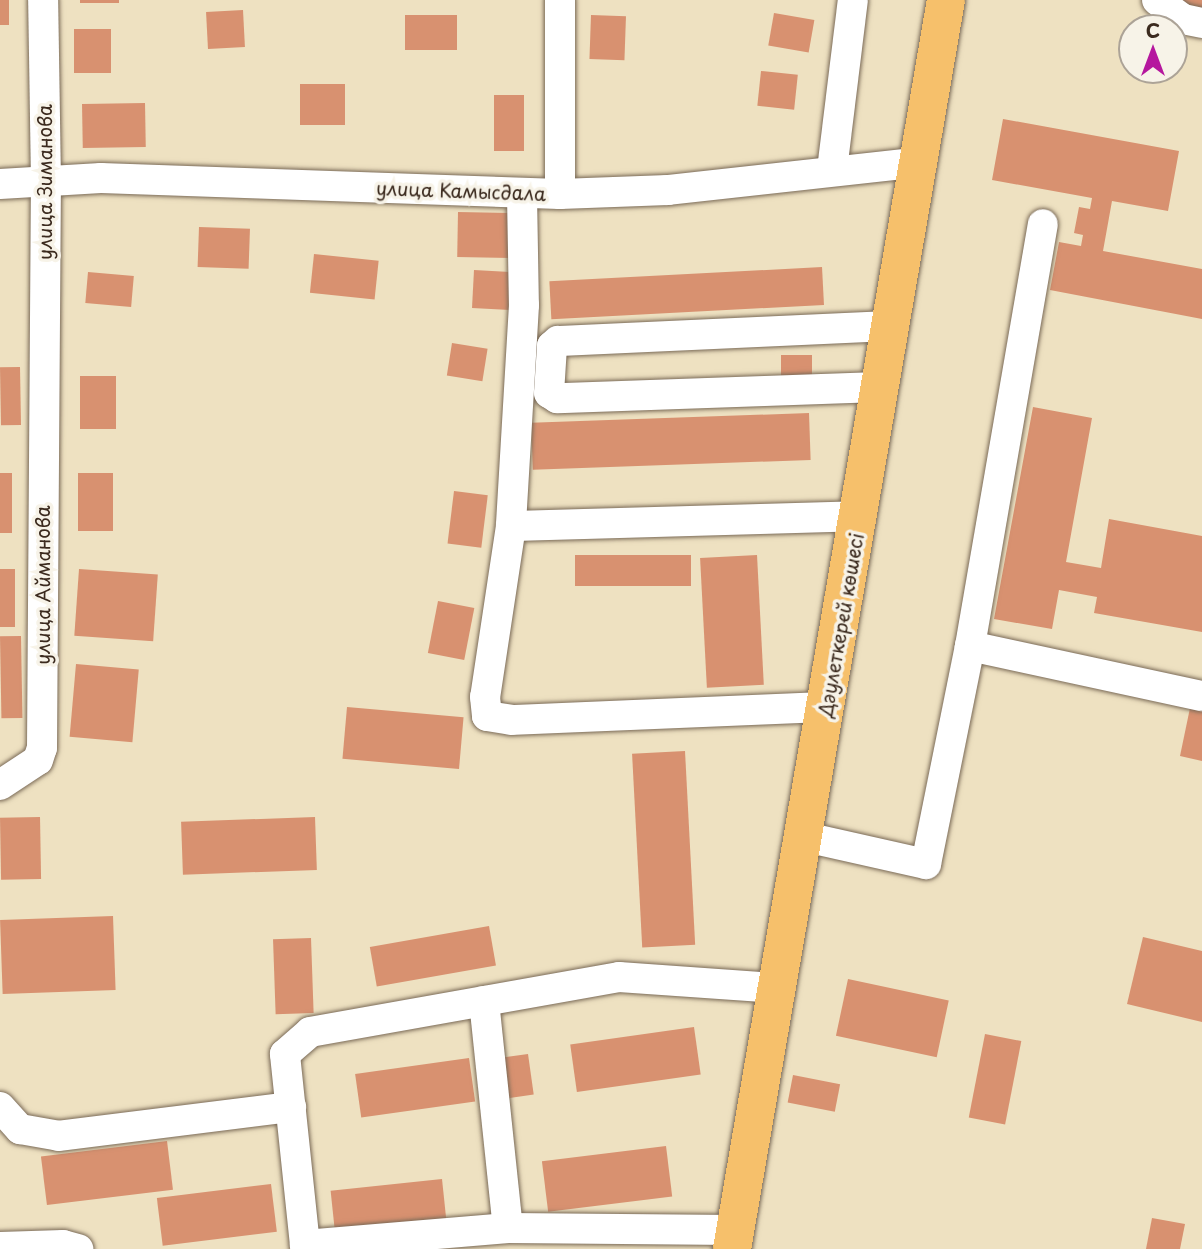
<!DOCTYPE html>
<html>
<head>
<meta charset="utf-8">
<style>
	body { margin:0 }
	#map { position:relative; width:1202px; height:1249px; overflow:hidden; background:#eee1c1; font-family:"Playpen Sans",sans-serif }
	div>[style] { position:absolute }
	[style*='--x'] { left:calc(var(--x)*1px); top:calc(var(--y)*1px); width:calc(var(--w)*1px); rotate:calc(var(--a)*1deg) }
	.building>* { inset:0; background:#d89170; transform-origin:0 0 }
	.roads { filter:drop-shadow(0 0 2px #7a6a57) drop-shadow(0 0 2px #7a6a57) }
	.minor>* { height:30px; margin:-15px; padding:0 15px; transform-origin:15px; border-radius:15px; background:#fff }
	.major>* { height:38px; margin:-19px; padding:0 19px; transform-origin:19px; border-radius:19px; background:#f6c06b }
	span { translate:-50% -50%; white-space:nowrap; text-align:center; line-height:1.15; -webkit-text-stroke:7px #f7f3e8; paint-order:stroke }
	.street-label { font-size:19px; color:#3b2a1e }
	.north { position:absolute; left:1118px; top:14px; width:70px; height:70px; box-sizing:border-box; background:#f7f3e8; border:2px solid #aca397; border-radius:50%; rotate:0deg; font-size:19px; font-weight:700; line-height:28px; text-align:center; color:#3b2a1e }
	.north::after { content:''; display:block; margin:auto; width:24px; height:32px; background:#b5179e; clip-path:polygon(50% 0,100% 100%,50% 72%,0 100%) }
</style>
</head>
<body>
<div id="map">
	<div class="building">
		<div style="left:0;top:0;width:9px;height:25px"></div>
		<div style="left:80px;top:0;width:39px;height:3px"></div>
		<div style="clip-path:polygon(1182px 0,1202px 0,1202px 16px)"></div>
		<div style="left:243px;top:10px;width:37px;height:37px;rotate:87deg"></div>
		<div style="left:774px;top:13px;width:41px;height:33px;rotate:10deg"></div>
		<div style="left:405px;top:15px;width:52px;height:35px"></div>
		<div style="left:591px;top:15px;width:35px;height:44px;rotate:2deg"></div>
		<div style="left:74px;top:29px;width:37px;height:44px"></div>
		<div style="left:761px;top:71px;width:37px;height:35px;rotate:6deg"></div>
		<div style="left:300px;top:84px;width:45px;height:41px"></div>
		<div style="left:494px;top:95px;width:30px;height:56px"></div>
		<div style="left:145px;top:103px;width:44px;height:63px;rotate:89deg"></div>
		<div style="clip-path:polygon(1003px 119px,1179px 151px,1168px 211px,1112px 201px,1103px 251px,1202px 269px,1202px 319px,1050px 290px,1059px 242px,1081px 246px,1083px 235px,1074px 233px,1079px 207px,1090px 209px,1092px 198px,992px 180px)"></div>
		<div style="left:458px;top:212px;width:55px;height:45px;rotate:1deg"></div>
		<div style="left:199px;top:227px;width:51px;height:40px;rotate:2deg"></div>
		<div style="left:314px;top:254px;width:65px;height:39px;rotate:6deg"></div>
		<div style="left:822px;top:267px;width:38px;height:273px;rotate:87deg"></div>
		<div style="left:474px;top:270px;width:41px;height:38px;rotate:3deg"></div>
		<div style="left:88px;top:272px;width:46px;height:31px;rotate:5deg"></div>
		<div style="left:452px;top:343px;width:36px;height:33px;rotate:9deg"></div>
		<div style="left:812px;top:355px;width:26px;height:31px;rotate:90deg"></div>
		<div style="left:20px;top:367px;width:58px;height:20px;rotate:89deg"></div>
		<div style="left:80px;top:376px;width:36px;height:53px"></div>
		<div style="clip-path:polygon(1033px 407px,1092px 418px,1066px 562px,1101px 568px,1109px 519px,1202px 536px,1202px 632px,1094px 613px,1097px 597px,1059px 590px,1052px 629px,994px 619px)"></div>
		<div style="left:809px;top:413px;width:47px;height:278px;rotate:88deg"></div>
		<div style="left:0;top:473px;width:12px;height:60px"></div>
		<div style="left:78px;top:473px;width:35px;height:58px"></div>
		<div style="left:454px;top:491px;width:34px;height:53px;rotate:7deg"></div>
		<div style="left:691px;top:555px;width:31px;height:116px;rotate:90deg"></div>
		<div style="left:757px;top:555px;width:130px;height:57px;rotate:87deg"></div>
		<div style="left:0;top:569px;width:15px;height:58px"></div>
		<div style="left:79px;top:569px;width:79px;height:67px;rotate:4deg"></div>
		<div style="left:438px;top:601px;width:37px;height:53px;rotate:11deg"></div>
		<div style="left:21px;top:636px;width:82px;height:21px;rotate:89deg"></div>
		<div style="left:76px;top:664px;width:63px;height:73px;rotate:5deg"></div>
		<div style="left:347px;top:707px;width:117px;height:52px;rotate:5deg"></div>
		<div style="clip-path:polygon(1190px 708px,1202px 711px,1202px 761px,1180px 756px)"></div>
		<div style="left:685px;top:751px;width:194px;height:53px;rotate:87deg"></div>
		<div style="left:40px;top:817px;width:62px;height:40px;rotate:89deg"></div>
		<div style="left:315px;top:817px;width:53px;height:134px;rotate:88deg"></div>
		<div style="left:113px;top:916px;width:74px;height:113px;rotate:88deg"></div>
		<div style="left:489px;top:926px;width:40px;height:121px;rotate:80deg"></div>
		<div style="clip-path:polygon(1143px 937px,1202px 951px,1202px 1022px,1127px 1004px)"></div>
		<div style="left:311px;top:938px;width:75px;height:38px;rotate:88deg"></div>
		<div style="left:848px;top:979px;width:103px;height:58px;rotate:12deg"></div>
		<div style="left:694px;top:1027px;width:48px;height:125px;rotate:82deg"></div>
		<div style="left:985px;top:1034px;width:37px;height:85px;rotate:11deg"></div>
		<div style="left:528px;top:1054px;width:41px;height:31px;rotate:82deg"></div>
		<div style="left:469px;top:1058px;width:44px;height:115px;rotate:82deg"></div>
		<div style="left:793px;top:1075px;width:48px;height:28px;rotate:11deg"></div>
		<div style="left:167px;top:1141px;width:49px;height:127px;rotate:83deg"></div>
		<div style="left:666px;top:1146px;width:51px;height:125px;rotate:83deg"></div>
		<div style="left:442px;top:1179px;width:44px;height:112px;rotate:84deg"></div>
		<div style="left:271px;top:1184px;width:48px;height:115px;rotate:83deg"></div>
		<div style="clip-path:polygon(1152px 1218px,1185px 1224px,1180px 1249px,1146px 1249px)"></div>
	</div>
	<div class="roads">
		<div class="minor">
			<div style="--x:1157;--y:0;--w:32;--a:36"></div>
			<div style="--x:1183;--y:19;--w:19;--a:12"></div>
			<div style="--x:832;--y:170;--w:171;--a:-83"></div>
			<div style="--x:0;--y:184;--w:101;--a:-3.4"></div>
			<div style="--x:101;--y:178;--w:459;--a:2"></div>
			<div style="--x:560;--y:194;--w:108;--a:-2.1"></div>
			<div style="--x:668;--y:190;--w:255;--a:-6.3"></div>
			<div style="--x:560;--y:194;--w:194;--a:-90"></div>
			<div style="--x:522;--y:195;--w:110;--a:89"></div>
			<div style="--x:524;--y:305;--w:221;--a:93.4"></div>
			<div style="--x:511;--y:526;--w:173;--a:98.6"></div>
			<div style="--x:485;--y:697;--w:19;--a:84"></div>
			<div style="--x:487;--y:716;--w:25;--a:9"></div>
			<div style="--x:512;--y:720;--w:315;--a:-2.4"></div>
			<div style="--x:879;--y:387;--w:322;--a:178"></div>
			<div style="--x:557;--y:398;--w:9;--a:-148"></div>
			<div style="--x:549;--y:393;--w:47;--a:-86.3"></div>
			<div style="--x:552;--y:346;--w:8;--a:-40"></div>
			<div style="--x:558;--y:341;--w:333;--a:-2.6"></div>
			<div style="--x:511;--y:526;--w:349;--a:-1.6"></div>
			<div style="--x:970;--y:646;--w:428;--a:-80.2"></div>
			<div style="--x:0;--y:785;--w:45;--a:-33.3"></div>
			<div style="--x:38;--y:760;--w:13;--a:-72"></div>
			<div style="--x:42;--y:748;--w:566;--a:-89.6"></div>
			<div style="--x:46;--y:182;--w:182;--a:-90.9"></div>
			<div style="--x:805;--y:837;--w:124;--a:12.6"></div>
			<div style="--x:926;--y:864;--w:222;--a:-78.6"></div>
			<div style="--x:970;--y:646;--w:237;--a:12.2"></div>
			<div style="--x:484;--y:1001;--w:228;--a:84"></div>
			<div style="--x:0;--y:1107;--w:30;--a:48"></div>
			<div style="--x:20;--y:1129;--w:39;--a:10"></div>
			<div style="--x:58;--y:1136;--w:235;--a:-7.1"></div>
			<div style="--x:735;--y:1230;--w:227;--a:-179.5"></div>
			<div style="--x:508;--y:1228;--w:204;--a:175.2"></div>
			<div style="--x:305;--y:1245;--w:192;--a:-96"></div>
			<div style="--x:285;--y:1054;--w:33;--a:-41"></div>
			<div style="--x:310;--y:1032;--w:314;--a:-10.1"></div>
			<div style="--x:619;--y:977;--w:159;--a:4"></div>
			<div style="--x:0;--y:1247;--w:63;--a:-1.8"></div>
			<div style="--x:63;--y:1245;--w:16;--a:15"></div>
		</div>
		<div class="major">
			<div style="--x:732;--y:1249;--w:1267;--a:-80.28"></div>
		</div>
	</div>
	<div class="street-label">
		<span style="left:45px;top:182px;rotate:-90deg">улица Зиманова</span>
		<span style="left:461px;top:191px;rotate:2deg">улица Камысдала</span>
		<span style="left:43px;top:585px;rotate:-90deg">улица Айманова</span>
		<span style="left:841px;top:625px;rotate:-80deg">Дәулеткерей көшесі</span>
	</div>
	<div class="north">С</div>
</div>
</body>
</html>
